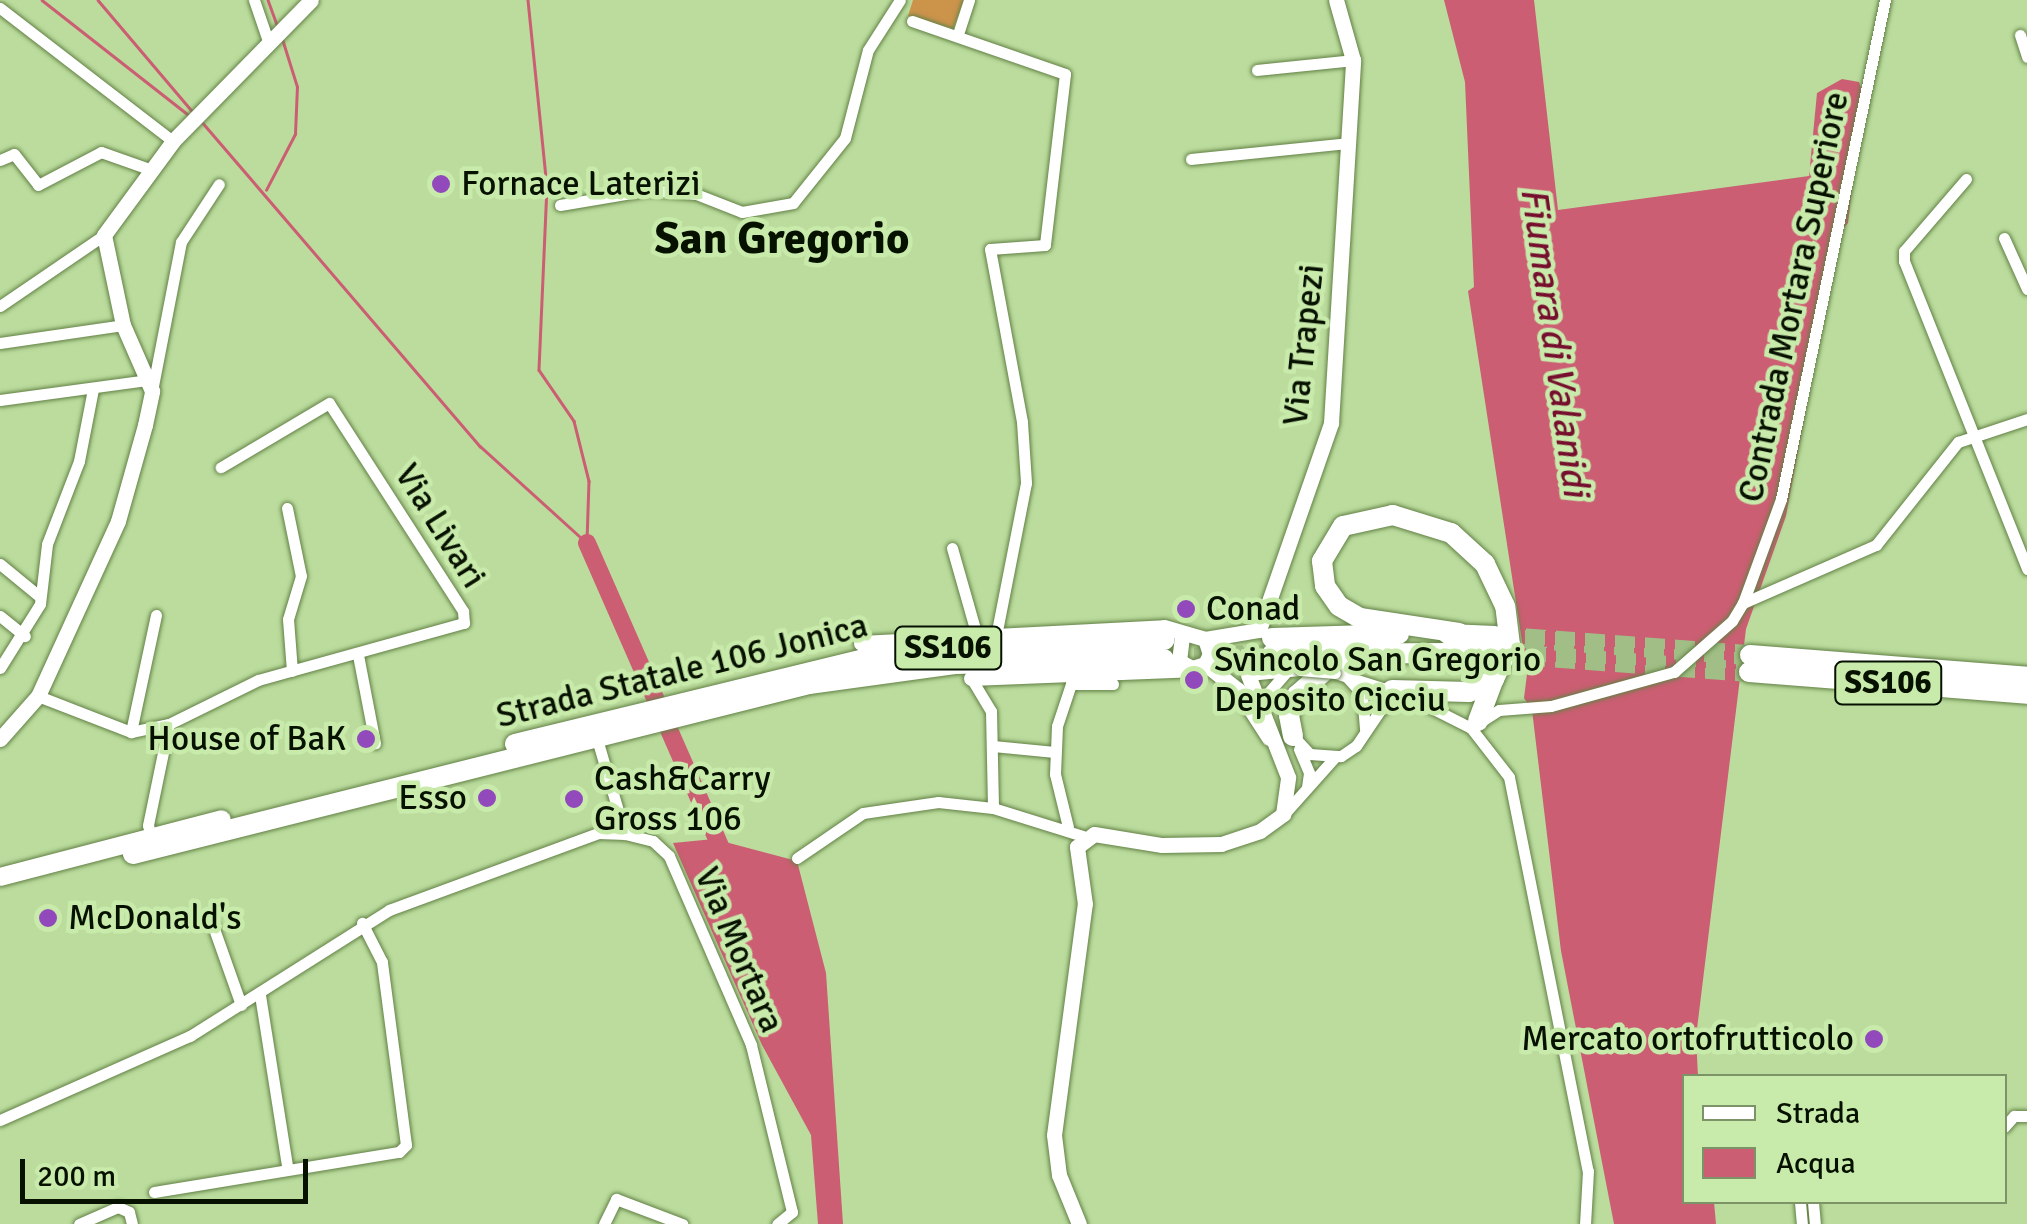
<!DOCTYPE html>
<html>
<head>
<meta charset="utf-8">
<style>
	body { margin:0 }
	#map { position:relative; width:2027px; height:1224px; overflow:hidden; background:#bbdc9d; font-family:Signika,sans-serif }
	div>[style] { position:absolute }
	[style*='--x'] { left:calc(var(--x)*1px); top:calc(var(--y)*1px); width:calc(var(--w)*1px); rotate:calc(var(--a)*1deg) }
	.green>* { inset:0; background:#cc934b }
	.water>* { inset:0; background:#cb5e72 }
	.stream>* { height:2.5px; margin:-1.25px; padding:0 1.25px; transform-origin:1.25px; border-radius:1.25px; background:#cb5e72 }
	.river>* { height:18px; margin:-9px; padding:0 9px; transform-origin:9px; border-radius:9px; background:#cb5e72 }
	.highway-tunnel>* { height:20px; margin-top:-10px; transform-origin:0; background:repeating-linear-gradient(90deg,#a0be85 0 20px,transparent 0 30px) }
	.roads { filter:drop-shadow(0 0 2px #638146) drop-shadow(0 0 2px #638146) }
	.street>* { height:11px; margin:-5.5px; padding:0 5.5px; transform-origin:5.5px; border-radius:5.5px; background:#fff }
	.secondary>* { height:15px; margin:-7.5px; padding:0 7.5px; transform-origin:7.5px; border-radius:7.5px; background:#fff }
	.primary>* { height:18px; margin:-9px; padding:0 9px; transform-origin:9px; border-radius:9px; background:#fff }
	.highway>* { height:20px; margin:-10px; padding:0 10px; transform-origin:10px; border-radius:10px; background:#fff }
	.bridges { filter:drop-shadow(0 0 2px #638146) drop-shadow(0 0 2px #638146) }
	.street-bridge>* { height:11px; margin:-5.5px; padding:0 5.5px; transform-origin:5.5px; border-radius:5.5px; background:#fff }
	.dots>* { width:28px; height:28px; translate:-50% -50%; box-sizing:border-box; border:5px solid #c8eaaa; border-radius:50% }
	span { translate:-50% -50%; white-space:nowrap; text-align:center; line-height:1.15; -webkit-text-stroke:9px #c8eaaa; paint-order:stroke }
	.shield-label span { padding:2px 8px; background:#c8eaaa; border:2px solid; border-radius:8px; -webkit-text-stroke-width:0 }
	.shield-label { font-size:32px; color:#071100; font-weight:700 }
	.poi-label { font-size:35px; color:#071100 }
	.left { translate:0 -50%; text-align:left }
	.right { translate:-100% -50%; text-align:right }
	.street-label { font-size:35px; color:#071100 }
	.water-label { font-size:38px; color:#760e2e; font-style:italic }
	.district-label { font-size:45px; color:#071100; font-weight:700 }
	.legend { position:absolute; left:1682px; top:1074px; width:325px; height:130px; box-sizing:border-box; background:#c8eaaa; border:2px solid #7b9366; margin:0; padding:12px 18px; list-style:none; font-size:30px; color:#071100 }
	.legend li { display:flex; align-items:center; gap:20px; height:50px }
	.legend b { width:50px; border:2px solid #7b9366 }
	.scale { position:absolute; left:20px; top:1159px; width:288px; height:45px; box-sizing:border-box; border:5px solid #071100; border-top:0; padding-left:12px; font-size:30px; line-height:35px; white-space:nowrap; color:#071100; -webkit-text-stroke:8px #c8eaaa; paint-order:stroke }
</style>
</head>
<body>
<div id="map">
	<div class="green">
		<div style="clip-path:polygon(913px 0,964px 0,953px 29px,908px 16px)"></div>
	</div>
	<div class="water">
		<div style="clip-path:polygon(1444px 0,1534px 0,1558px 210px,1809px 176px,1817px 93px,1842px 79px,1859px 82px,1863px 93px,1848px 223px,1839px 233px,1786px 516px,1746px 629px,1696px 1037px,1698px 1076px,1684px 1076px,1684px 1202px,1714px 1202px,1716px 1224px,1614px 1224px,1561px 951px,1532px 710px,1524px 698px,1527px 674px,1468px 291px,1474px 287px,1465px 82px)"></div>
		<div style="clip-path:polygon(714px 839px,797px 861px,826px 973px,843px 1224px,818px 1224px,811px 1135px,762px 1045px,673px 843px)"></div>
	</div>
	<div class="stream">
		<div style="--x:42;--y:0;--w:188;--a:38.1"></div>
		<div style="--x:98;--y:0;--w:148;--a:49.7"></div>
		<div style="--x:268;--y:0;--w:29;--a:70"></div>
		<div style="--x:528;--y:0;--w:187;--a:84.2"></div>
		<div style="--x:547;--y:186;--w:184;--a:92.5"></div>
		<div style="--x:539;--y:370;--w:62;--a:55.5"></div>
		<div style="--x:574;--y:421;--w:62;--a:76"></div>
		<div style="--x:589;--y:481;--w:60;--a:91.9"></div>
		<div style="--x:203;--y:123;--w:426;--a:49.4"></div>
		<div style="--x:480;--y:446;--w:144;--a:42.2"></div>
		<div style="--x:266;--y:190;--w:63;--a:-62.6"></div>
		<div style="--x:295;--y:134;--w:47;--a:-87.6"></div>
		<div style="--x:297;--y:87;--w:50;--a:-107.4"></div>
	</div>
	<div class="river">
		<div style="--x:587;--y:543;--w:344;--a:66.3"></div>
	</div>
	<div class="highway-tunnel">
		<div style="--x:1495;--y:636;--w:256;--a:4.3"></div>
		<div style="--x:1496;--y:653;--w:254;--a:4.3"></div>
		<div style="--x:1164;--y:659;--w:108;--a:-2.7"></div>
	</div>
	<div class="roads">
		<div class="street">
			<div style="--x:254;--y:0;--w:43;--a:71.1"></div>
			<div style="--x:0;--y:8;--w:218;--a:37.6"></div>
			<div style="--x:912;--y:21;--w:162;--a:19.1"></div>
			<div style="--x:1065;--y:74;--w:172;--a:96.7"></div>
			<div style="--x:1045;--y:245;--w:55;--a:175.8"></div>
			<div style="--x:990;--y:249;--w:176;--a:79.5"></div>
			<div style="--x:1022;--y:422;--w:61;--a:86.2"></div>
			<div style="--x:1026;--y:483;--w:151;--a:101.1"></div>
			<div style="--x:958;--y:34;--w:36;--a:-72"></div>
			<div style="--x:2020;--y:35;--w:23;--a:72"></div>
			<div style="--x:1257;--y:70;--w:97;--a:-5.9"></div>
			<div style="--x:1191;--y:159;--w:159;--a:-5.8"></div>
			<div style="--x:0;--y:160;--w:15;--a:-23"></div>
			<div style="--x:14;--y:154;--w:39;--a:52"></div>
			<div style="--x:38;--y:185;--w:71;--a:-27.6"></div>
			<div style="--x:101;--y:152;--w:51;--a:19.5"></div>
			<div style="--x:1966;--y:179;--w:95;--a:130.7"></div>
			<div style="--x:1904;--y:251;--w:10;--a:90"></div>
			<div style="--x:1904;--y:261;--w:332;--a:68.2"></div>
			<div style="--x:560;--y:205;--w:90;--a:-9.6"></div>
			<div style="--x:649;--y:190;--w:47;--a:4.9"></div>
			<div style="--x:696;--y:194;--w:49;--a:21.4"></div>
			<div style="--x:742;--y:212;--w:52;--a:-10"></div>
			<div style="--x:793;--y:203;--w:83;--a:-51.3"></div>
			<div style="--x:845;--y:138;--w:91;--a:-75.4"></div>
			<div style="--x:868;--y:50;--w:59;--a:-57.4"></div>
			<div style="--x:2004;--y:238;--w:56;--a:65.7"></div>
			<div style="--x:0;--y:306;--w:126;--a:-34.3"></div>
			<div style="--x:0;--y:343;--w:124;--a:-8.3"></div>
			<div style="--x:152;--y:391;--w:152;--a:-79"></div>
			<div style="--x:181;--y:242;--w:69;--a:-56.8"></div>
			<div style="--x:0;--y:400;--w:148;--a:-7.7"></div>
			<div style="--x:287;--y:508;--w:69;--a:78.4"></div>
			<div style="--x:301;--y:576;--w:45;--a:106.8"></div>
			<div style="--x:288;--y:619;--w:52;--a:85.6"></div>
			<div style="--x:952;--y:548;--w:87;--a:74.1"></div>
			<div style="--x:0;--y:564;--w:50;--a:39.4"></div>
			<div style="--x:1743;--y:603;--w:145;--a:-23.6"></div>
			<div style="--x:1876;--y:545;--w:132;--a:-51.5"></div>
			<div style="--x:1958;--y:442;--w:73;--a:-18.4"></div>
			<div style="--x:156;--y:615;--w:120;--a:102.1"></div>
			<div style="--x:131;--y:732;--w:39;--a:-12"></div>
			<div style="--x:0;--y:616;--w:32;--a:39"></div>
			<div style="--x:358;--y:655;--w:90;--a:79.1"></div>
			<div style="--x:0;--y:668;--w:75;--a:-58"></div>
			<div style="--x:40;--y:604;--w:60;--a:-83.3"></div>
			<div style="--x:47;--y:544;--w:89;--a:-68.9"></div>
			<div style="--x:79;--y:461;--w:73;--a:-79"></div>
			<div style="--x:1335;--y:673;--w:77;--a:17.5"></div>
			<div style="--x:1408;--y:696;--w:71;--a:26.9"></div>
			<div style="--x:1471;--y:728;--w:62;--a:52.2"></div>
			<div style="--x:1509;--y:777;--w:402;--a:78.7"></div>
			<div style="--x:1588;--y:1171;--w:53;--a:93.2"></div>
			<div style="--x:1248;--y:675;--w:52;--a:-5.5"></div>
			<div style="--x:1346;--y:676;--w:24;--a:48"></div>
			<div style="--x:1362;--y:694;--w:36;--a:85"></div>
			<div style="--x:971;--y:678;--w:39;--a:59"></div>
			<div style="--x:991;--y:711;--w:97;--a:88.8"></div>
			<div style="--x:38;--y:696;--w:100;--a:21.2"></div>
			<div style="--x:1261;--y:701;--w:38;--a:-49"></div>
			<div style="--x:1471;--y:728;--w:33;--a:-33"></div>
			<div style="--x:1499;--y:710;--w:52;--a:-4.4"></div>
			<div style="--x:1551;--y:706;--w:128;--a:-15.5"></div>
			<div style="--x:1674;--y:672;--w:77;--a:-41.3"></div>
			<div style="--x:1732;--y:621;--w:21;--a:-59"></div>
			<div style="--x:1743;--y:603;--w:111;--a:-69.9"></div>
			<div style="--x:1781;--y:499;--w:510;--a:-78.23"></div>
			<div style="--x:1293;--y:736;--w:25;--a:47"></div>
			<div style="--x:1310;--y:754;--w:31;--a:4"></div>
			<div style="--x:1341;--y:756;--w:18;--a:-34"></div>
			<div style="--x:1356;--y:746;--w:45;--a:-56"></div>
			<div style="--x:1381;--y:709;--w:30;--a:-26"></div>
			<div style="--x:597;--y:739;--w:99;--a:73.6"></div>
			<div style="--x:993;--y:746;--w:62;--a:5.5"></div>
			<div style="--x:1299;--y:749;--w:26;--a:67"></div>
			<div style="--x:1309;--y:773;--w:15;--a:98"></div>
			<div style="--x:1284;--y:814;--w:75;--a:-48.2"></div>
			<div style="--x:1068;--y:827;--w:55;--a:-103.8"></div>
			<div style="--x:1055;--y:774;--w:48;--a:-87.6"></div>
			<div style="--x:1057;--y:726;--w:44;--a:-71.6"></div>
			<div style="--x:1071;--y:684;--w:42;--a:0"></div>
			<div style="--x:151;--y:838;--w:13;--a:-103"></div>
			<div style="--x:148;--y:825;--w:103;--a:-78.3"></div>
			<div style="--x:169;--y:724;--w:99;--a:-26.3"></div>
			<div style="--x:258;--y:680;--w:214;--a:-15.5"></div>
			<div style="--x:464;--y:623;--w:12;--a:-95"></div>
			<div style="--x:463;--y:611;--w:247;--a:-122.8"></div>
			<div style="--x:329;--y:403;--w:126;--a:149.3"></div>
			<div style="--x:797;--y:858;--w:80;--a:-34.3"></div>
			<div style="--x:863;--y:813;--w:76;--a:-8.3"></div>
			<div style="--x:938;--y:802;--w:55;--a:6.2"></div>
			<div style="--x:993;--y:808;--w:94;--a:17.3"></div>
			<div style="--x:212;--y:923;--w:87;--a:70.5"></div>
			<div style="--x:260;--y:995;--w:173;--a:81"></div>
			<div style="--x:0;--y:1120;--w:208;--a:-23.9"></div>
			<div style="--x:190;--y:1036;--w:236;--a:-32.3"></div>
			<div style="--x:389;--y:910;--w:223;--a:-20.2"></div>
			<div style="--x:598;--y:833;--w:27;--a:2"></div>
			<div style="--x:625;--y:834;--w:29;--a:14"></div>
			<div style="--x:653;--y:841;--w:22;--a:43"></div>
			<div style="--x:669;--y:856;--w:206;--a:66.5"></div>
			<div style="--x:751;--y:1045;--w:172;--a:76.2"></div>
			<div style="--x:792;--y:1212;--w:19;--a:141"></div>
			<div style="--x:2004;--y:1127;--w:15;--a:-48"></div>
			<div style="--x:2014;--y:1116;--w:13;--a:0"></div>
			<div style="--x:154;--y:1192;--w:248;--a:-9.3"></div>
			<div style="--x:399;--y:1152;--w:10;--a:-45"></div>
			<div style="--x:406;--y:1145;--w:185;--a:-97.5"></div>
			<div style="--x:382;--y:962;--w:44;--a:-117.1"></div>
			<div style="--x:1800;--y:1202;--w:22;--a:85"></div>
			<div style="--x:1813;--y:1202;--w:22;--a:85"></div>
			<div style="--x:79;--y:1224;--w:43;--a:-23.6"></div>
			<div style="--x:118;--y:1207;--w:12;--a:24"></div>
			<div style="--x:129;--y:1212;--w:12;--a:76"></div>
			<div style="--x:604;--y:1224;--w:28;--a:-64"></div>
			<div style="--x:616;--y:1199;--w:71;--a:20.7"></div>
		</div>
		<div class="secondary">
			<div style="--x:1205;--y:639;--w:55;--a:-9.5"></div>
			<div style="--x:1259;--y:630;--w:219;--a:-70.8"></div>
			<div style="--x:1331;--y:423;--w:364;--a:-86.5"></div>
			<div style="--x:1353;--y:60;--w:62;--a:-105.8"></div>
			<div style="--x:861;--y:643;--w:303;--a:-3"></div>
			<div style="--x:1164;--y:627;--w:43;--a:16.3"></div>
			<div style="--x:1205;--y:639;--w:16;--a:72"></div>
			<div style="--x:1210;--y:654;--w:11;--a:117"></div>
			<div style="--x:1205;--y:664;--w:14;--a:163"></div>
			<div style="--x:1192;--y:668;--w:15;--a:-152"></div>
			<div style="--x:1179;--y:661;--w:24;--a:-83"></div>
			<div style="--x:1205;--y:664;--w:42;--a:38.2"></div>
			<div style="--x:1238;--y:690;--w:57;--a:57.1"></div>
			<div style="--x:971;--y:678;--w:220;--a:-2.3"></div>
			<div style="--x:0;--y:739;--w:57;--a:-48.5"></div>
			<div style="--x:38;--y:696;--w:192;--a:-65.4"></div>
			<div style="--x:118;--y:521;--w:100;--a:-74.3"></div>
			<div style="--x:145;--y:425;--w:35;--a:-78"></div>
			<div style="--x:152;--y:391;--w:72;--a:-113.7"></div>
			<div style="--x:123;--y:325;--w:92;--a:-101.9"></div>
			<div style="--x:104;--y:235;--w:117;--a:-53.7"></div>
			<div style="--x:173;--y:141;--w:197;--a:-45.6"></div>
			<div style="--x:1079;--y:1224;--w:53;--a:-112.2"></div>
			<div style="--x:1059;--y:1175;--w:40;--a:-97.1"></div>
			<div style="--x:1054;--y:1135;--w:233;--a:-82.4"></div>
			<div style="--x:1085;--y:904;--w:58;--a:-98"></div>
			<div style="--x:1077;--y:847;--w:21;--a:-37"></div>
			<div style="--x:1094;--y:834;--w:69;--a:9.2"></div>
			<div style="--x:1162;--y:845;--w:59;--a:-1"></div>
			<div style="--x:1221;--y:844;--w:41;--a:-18.4"></div>
			<div style="--x:1260;--y:831;--w:29;--a:-36"></div>
			<div style="--x:1283;--y:814;--w:37;--a:-82"></div>
			<div style="--x:1288;--y:777;--w:110;--a:-111.4"></div>
		</div>
		<div class="primary">
			<div style="--x:0;--y:877;--w:229;--a:-14.6"></div>
		</div>
		<div class="highway">
			<div style="--x:1448;--y:634;--w:47;--a:2.4"></div>
			<div style="--x:1272;--y:638;--w:127;--a:-1.8"></div>
			<div style="--x:1272;--y:654;--w:224;--a:-0.3"></div>
			<div style="--x:1750;--y:655;--w:278;--a:4.5"></div>
			<div style="--x:1749;--y:672;--w:279;--a:4.5"></div>
			<div style="--x:1392;--y:690;--w:77;--a:1.5"></div>
			<div style="--x:1469;--y:692;--w:28;--a:-27"></div>
			<div style="--x:1494;--y:679;--w:38;--a:-65"></div>
			<div style="--x:1510;--y:645;--w:39;--a:-97"></div>
			<div style="--x:1505;--y:606;--w:47;--a:-115.5"></div>
			<div style="--x:1485;--y:564;--w:46;--a:-137.6"></div>
			<div style="--x:1451;--y:533;--w:61;--a:-162.8"></div>
			<div style="--x:1393;--y:515;--w:51;--a:167.6"></div>
			<div style="--x:1343;--y:526;--w:41;--a:121"></div>
			<div style="--x:1322;--y:561;--w:25;--a:83"></div>
			<div style="--x:1325;--y:586;--w:24;--a:55"></div>
			<div style="--x:1339;--y:606;--w:24;--a:30"></div>
			<div style="--x:1360;--y:618;--w:100;--a:8.6"></div>
			<div style="--x:1478;--y:721;--w:43;--a:-69.4"></div>
			<div style="--x:1293;--y:736;--w:21;--a:-101"></div>
			<div style="--x:1289;--y:715;--w:22;--a:-68"></div>
			<div style="--x:1297;--y:695;--w:41;--a:-41.1"></div>
			<div style="--x:1328;--y:668;--w:34;--a:-17"></div>
			<div style="--x:515;--y:744;--w:371;--a:-13.7"></div>
			<div style="--x:875;--y:656;--w:290;--a:-3.2"></div>
			<div style="--x:133;--y:854;--w:697;--a:-14.12"></div>
			<div style="--x:809;--y:684;--w:147;--a:-7.8"></div>
			<div style="--x:955;--y:664;--w:209;--a:-1.4"></div>
		</div>
	</div>
	<div class="bridges">
		<div class="street-bridge">
			<div style="--x:1300;--y:670;--w:35;--a:5"></div>
		</div>
	</div>
	<div class="dots">
		<div style="left:441px;top:184px;background:#9149bc"></div>
		<div style="left:1186px;top:609px;background:#9149bc"></div>
		<div style="left:1194px;top:680px;background:#9149bc"></div>
		<div style="left:366px;top:739px;background:#9149bc"></div>
		<div style="left:487px;top:798px;background:#9149bc"></div>
		<div style="left:574px;top:799px;background:#9149bc"></div>
		<div style="left:48px;top:918px;background:#9149bc"></div>
		<div style="left:1874px;top:1039px;background:#9149bc"></div>
	</div>
	<div class="shield-label">
		<span style="left:948px;top:648px">SS106</span>
		<span style="left:1888px;top:683px">SS106</span>
	</div>
	<div class="poi-label">
		<span class="left" style="left:461px;top:184px">Fornace Laterizi</span>
		<span class="left" style="left:1206px;top:609px">Conad</span>
		<span class="left" style="left:1214px;top:680px">Svincolo San Gregorio<br>Deposito Cicciu</span>
		<span class="right" style="left:346px;top:739px">House of BaK</span>
		<span class="left" style="left:594px;top:799px">Cash&amp;Carry<br>Gross 106</span>
		<span class="right" style="left:467px;top:798px">Esso</span>
		<span class="left" style="left:68px;top:918px">McDonald's</span>
		<span class="right" style="left:1854px;top:1039px">Mercato ortofrutticolo</span>
	</div>
	<div class="street-label">
		<span style="left:1794px;top:297px;rotate:-78deg">Contrada Mortara Superiore</span>
		<span style="left:1304px;top:345px;rotate:-84deg">Via Trapezi</span>
		<span style="left:440px;top:526px;rotate:58deg">Via Livari</span>
		<span style="left:682px;top:671px;rotate:-14deg">Strada Statale 106 Jonica</span>
		<span style="left:739px;top:950px;rotate:67deg">Via Mortara</span>
	</div>
	<div class="water-label">
		<span style="left:1555px;top:342px;rotate:82deg">Fiumara di Valanidi</span>
	</div>
	<div class="district-label">
		<span style="left:782px;top:239px">San Gregorio</span>
	</div>
	<ul class="legend">
	<li><b style="height:12px;background:#fff"></b>Strada</li>
	<li><b style="height:28px;background:#cb5e72"></b>Acqua</li>
	</ul>
	<div class="scale">200 m</div>
</div>
</body>
</html>
